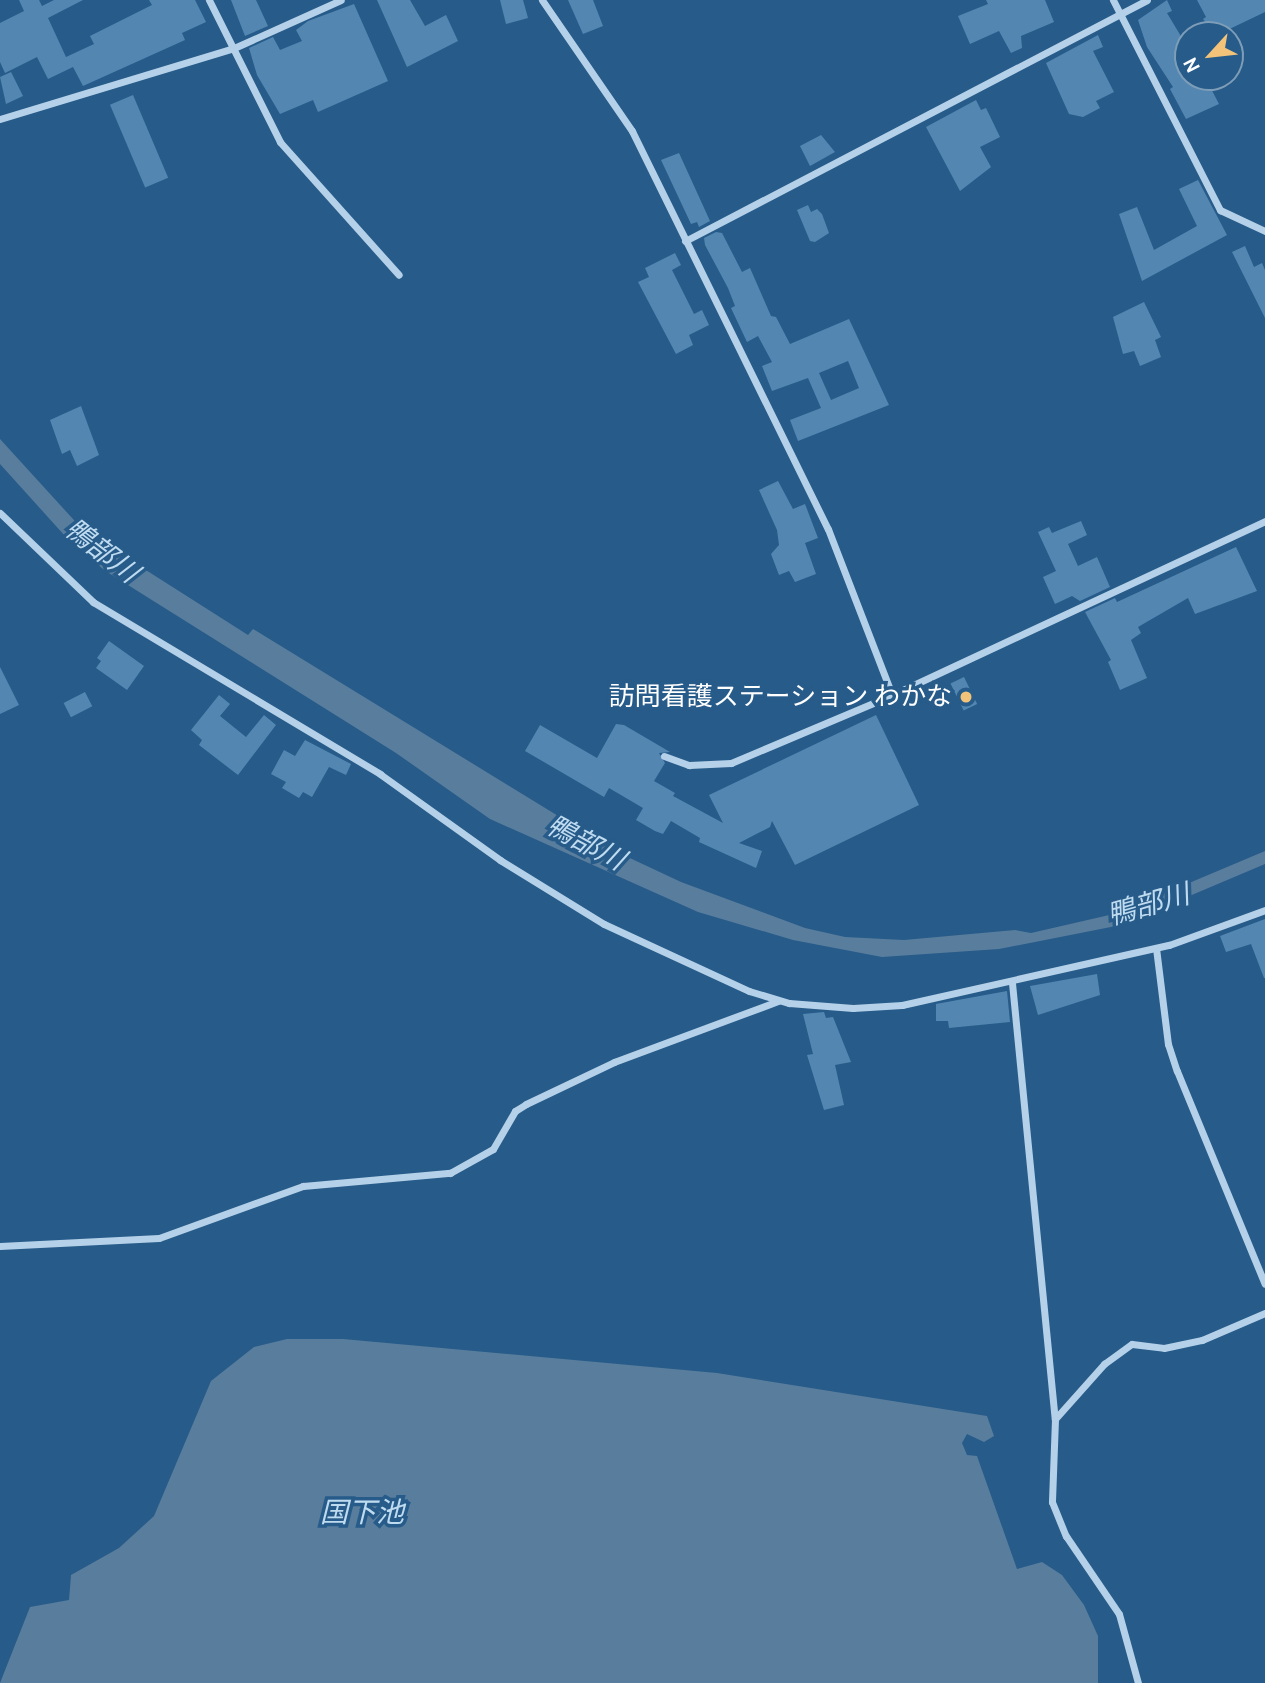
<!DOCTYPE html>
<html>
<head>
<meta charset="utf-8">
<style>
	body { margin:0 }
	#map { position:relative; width:1265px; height:1683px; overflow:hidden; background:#275b89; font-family:Cabin,"Noto Sans JP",sans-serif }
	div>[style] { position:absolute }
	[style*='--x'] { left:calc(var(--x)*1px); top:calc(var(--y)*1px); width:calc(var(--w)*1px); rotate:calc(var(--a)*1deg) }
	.water>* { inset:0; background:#597d9d }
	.building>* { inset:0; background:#5387b2; transform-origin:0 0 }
	.minor>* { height:7px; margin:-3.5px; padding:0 3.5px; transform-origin:3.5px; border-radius:3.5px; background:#b4d1e9 }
	.dots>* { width:19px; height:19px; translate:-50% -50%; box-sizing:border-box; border:4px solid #275b89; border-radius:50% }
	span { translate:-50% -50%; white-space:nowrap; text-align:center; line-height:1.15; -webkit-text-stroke:7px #275b89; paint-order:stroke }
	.poi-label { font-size:26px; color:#fff }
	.right { translate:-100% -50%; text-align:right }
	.water-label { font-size:28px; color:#bfdbf0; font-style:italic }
	.north { position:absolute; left:1174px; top:21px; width:70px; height:70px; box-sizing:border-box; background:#275b89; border:2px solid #7d9db8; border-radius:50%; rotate:243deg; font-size:19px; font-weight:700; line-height:28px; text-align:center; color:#fff }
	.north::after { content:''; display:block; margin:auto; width:24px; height:32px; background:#f2c379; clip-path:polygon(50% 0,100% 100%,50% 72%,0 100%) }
</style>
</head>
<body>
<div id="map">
	<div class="water">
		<div style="clip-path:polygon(0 439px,83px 530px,248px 635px,253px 629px,617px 852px,681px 882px,805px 928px,845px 937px,904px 940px,1015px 930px,1031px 933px,1118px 913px,1265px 851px,1265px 864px,1121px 925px,999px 949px,882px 957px,793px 940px,698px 912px,490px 819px,396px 753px,104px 570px,65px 536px,0 464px)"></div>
		<div style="clip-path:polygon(287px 1339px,343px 1339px,717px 1373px,987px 1416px,994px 1436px,984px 1442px,967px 1434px,962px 1443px,967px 1455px,977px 1456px,1017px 1569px,1042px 1562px,1062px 1575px,1084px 1605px,1098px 1636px,1098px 1683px,0 1683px,30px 1607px,69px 1600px,71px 1575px,119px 1548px,154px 1516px,211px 1381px,254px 1347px)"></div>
	</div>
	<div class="building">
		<div style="clip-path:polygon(19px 0,39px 0,42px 6px,54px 0,83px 0,48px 18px,66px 57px,94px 44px,90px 36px,152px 5px,149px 0,195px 0,206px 22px,182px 33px,185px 40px,83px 86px,73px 67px,48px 79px,37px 57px,5px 73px,0 62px,0 23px,24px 11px)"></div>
		<div style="clip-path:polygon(231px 0,256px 0,268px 26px,245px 36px)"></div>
		<div style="clip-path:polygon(377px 0,410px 0,425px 26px,446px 15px,458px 41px,407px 67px)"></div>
		<div style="clip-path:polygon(500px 0,523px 0,528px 18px,506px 24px)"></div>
		<div style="clip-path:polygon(568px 0,593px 0,603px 26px,583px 34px)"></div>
		<div style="clip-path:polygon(986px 0,1045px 0,1054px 22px,1021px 36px,1022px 48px,1011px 53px,999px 31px,970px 44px,958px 16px,988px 4px)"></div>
		<div style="clip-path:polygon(1167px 0,1172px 11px,1167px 13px,1188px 48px,1188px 82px,1205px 77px,1219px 104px,1186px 119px,1170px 89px,1173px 87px,1147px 47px,1138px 20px)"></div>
		<div style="clip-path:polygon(1197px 0,1265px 0,1265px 12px,1217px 35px,1203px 19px,1206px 17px)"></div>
		<div style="clip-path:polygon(354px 4px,388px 81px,318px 112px,313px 100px,280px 114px,257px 75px,249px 48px,273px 37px,280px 50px,302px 41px,296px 30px,308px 21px)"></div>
		<div style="clip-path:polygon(1098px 35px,1103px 47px,1093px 51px,1114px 92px,1096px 101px,1100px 108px,1083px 117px,1069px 114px,1046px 63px)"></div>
		<div style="clip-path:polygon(11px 72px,23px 96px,6px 104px,0 77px)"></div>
		<div style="left:133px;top:95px;width:90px;height:25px;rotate:67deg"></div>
		<div style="clip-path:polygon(976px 100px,981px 110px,986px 108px,1000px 137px,980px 147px,991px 167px,960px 191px,926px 127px)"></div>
		<div style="clip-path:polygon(821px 135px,835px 152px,810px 166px,800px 146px)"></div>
		<div style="clip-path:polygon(679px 153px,710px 221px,699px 227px,697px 222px,691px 224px,661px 160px)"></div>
		<div style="clip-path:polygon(1198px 180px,1227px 235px,1142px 281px,1119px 214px,1137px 207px,1154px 250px,1197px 226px,1179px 189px)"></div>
		<div style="clip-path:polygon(808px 205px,811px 212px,817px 209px,822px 214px,829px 233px,815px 242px,810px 241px,797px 210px)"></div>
		<div style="clip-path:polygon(evenodd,716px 232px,722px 233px,742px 272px,750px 268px,771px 316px,776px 317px,790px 344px,849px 319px,889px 405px,798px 441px,790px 420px,821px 408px,808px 378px,772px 391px,762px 366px,772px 362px,758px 336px,747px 342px,731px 308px,735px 306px,728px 288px,705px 245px,704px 238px,716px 232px,848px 361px,859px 388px,831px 400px,819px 373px,848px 361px)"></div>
		<div style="clip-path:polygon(1245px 246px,1254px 267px,1262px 263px,1265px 270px,1265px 318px,1232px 252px)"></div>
		<div style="clip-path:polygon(675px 253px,681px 265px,672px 270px,694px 314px,702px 310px,709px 325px,689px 335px,693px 345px,676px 354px,638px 282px,649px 277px,645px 268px)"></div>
		<div style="clip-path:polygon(1144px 302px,1161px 337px,1155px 340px,1161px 357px,1140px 366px,1134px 351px,1123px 354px,1113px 317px)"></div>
		<div style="clip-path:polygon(81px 406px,99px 455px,77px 466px,70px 450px,62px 454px,50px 420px)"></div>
		<div style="clip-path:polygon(778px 481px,793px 509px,805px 504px,818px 538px,805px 543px,816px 574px,795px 582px,789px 571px,779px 575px,771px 554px,779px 545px,777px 530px,759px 490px)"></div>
		<div style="clip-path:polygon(1081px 521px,1087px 535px,1068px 544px,1078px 566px,1097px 557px,1110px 587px,1080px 601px,1072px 596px,1055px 604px,1043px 577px,1056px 571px,1038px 532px,1049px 527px,1052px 533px)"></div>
		<div style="clip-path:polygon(1236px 547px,1257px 591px,1195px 614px,1188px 598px,1138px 627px,1141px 633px,1131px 640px,1147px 678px,1120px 690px,1108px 662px,1111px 660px,1085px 612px,1115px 598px,1117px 602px)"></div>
		<div style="clip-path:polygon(109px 641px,144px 666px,127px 690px,96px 668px,101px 661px,97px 658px)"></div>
		<div style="clip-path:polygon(0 667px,19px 705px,0 714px)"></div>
		<div style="left:964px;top:677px;width:30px;height:15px;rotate:64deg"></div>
		<div style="left:85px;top:692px;width:16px;height:24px;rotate:63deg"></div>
		<div style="clip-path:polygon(219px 695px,230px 704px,220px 716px,246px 737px,264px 715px,276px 725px,238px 775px,199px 745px,202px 740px,191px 730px)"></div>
		<div style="clip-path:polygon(876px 715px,919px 805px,795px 865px,772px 821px,770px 827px,739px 843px,762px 851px,756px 868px,699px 842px,700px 838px,671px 821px,663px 834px,655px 831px,636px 820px,643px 808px,609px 788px,604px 797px,525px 751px,540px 725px,597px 758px,616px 724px,624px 725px,670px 752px,659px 753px,665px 763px,654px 781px,675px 793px,673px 796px,723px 823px,709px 795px)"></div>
		<div style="clip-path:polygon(305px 740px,351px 764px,346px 775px,329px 767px,312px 797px,303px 792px,299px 798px,282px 788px,286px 782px,271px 774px,284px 750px,295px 756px)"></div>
		<div style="clip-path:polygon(1265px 919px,1265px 978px,1264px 978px,1251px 944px,1226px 952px,1220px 936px)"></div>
		<div style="clip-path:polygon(1097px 974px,1100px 995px,1038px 1015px,1030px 986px)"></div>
		<div style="clip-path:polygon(1007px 991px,1010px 1022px,949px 1028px,948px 1021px,936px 1021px,936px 1004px)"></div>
		<div style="clip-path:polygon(824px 1012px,826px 1018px,833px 1017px,851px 1062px,835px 1065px,844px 1105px,824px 1110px,807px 1055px,813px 1054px,803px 1014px)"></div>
	</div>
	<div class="minor">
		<div style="--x:209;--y:0;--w:159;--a:63.4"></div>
		<div style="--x:280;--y:142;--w:178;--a:48.2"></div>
		<div style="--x:542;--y:0;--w:159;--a:55.5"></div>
		<div style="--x:632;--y:131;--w:444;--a:63.8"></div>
		<div style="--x:828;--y:529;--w:178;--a:68.9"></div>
		<div style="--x:892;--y:695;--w:412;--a:-25"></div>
		<div style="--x:1113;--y:0;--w:236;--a:63"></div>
		<div style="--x:1220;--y:210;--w:50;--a:25"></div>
		<div style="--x:0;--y:119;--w:245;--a:-16.9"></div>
		<div style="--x:234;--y:48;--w:117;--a:-24.2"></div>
		<div style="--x:685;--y:241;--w:521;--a:-27.55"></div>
		<div style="--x:0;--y:513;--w:129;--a:43.7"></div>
		<div style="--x:93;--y:602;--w:335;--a:30.9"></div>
		<div style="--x:380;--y:774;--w:148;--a:35.6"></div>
		<div style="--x:500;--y:860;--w:122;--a:31.6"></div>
		<div style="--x:604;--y:924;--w:160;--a:24.8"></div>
		<div style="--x:749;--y:991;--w:42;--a:16.7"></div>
		<div style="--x:789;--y:1003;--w:64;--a:4.5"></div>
		<div style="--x:853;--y:1008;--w:49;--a:-3.5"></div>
		<div style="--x:902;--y:1005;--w:274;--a:-12.7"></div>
		<div style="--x:1169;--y:945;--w:102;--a:-20"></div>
		<div style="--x:664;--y:756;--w:27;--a:20"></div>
		<div style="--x:689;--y:765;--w:42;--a:-2.7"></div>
		<div style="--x:731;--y:763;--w:175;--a:-22.9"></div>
		<div style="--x:1156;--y:948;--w:97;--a:82.9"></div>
		<div style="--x:1168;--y:1044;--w:28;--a:72"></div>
		<div style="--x:1177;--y:1071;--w:230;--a:67.6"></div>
		<div style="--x:1012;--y:983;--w:438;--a:84.4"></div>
		<div style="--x:1055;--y:1419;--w:83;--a:92.1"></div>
		<div style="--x:1052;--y:1502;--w:37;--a:68"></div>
		<div style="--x:1066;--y:1536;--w:94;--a:55.8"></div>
		<div style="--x:1119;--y:1614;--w:72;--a:74.6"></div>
		<div style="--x:0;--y:1246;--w:159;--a:-2.9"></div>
		<div style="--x:159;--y:1238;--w:153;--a:-19.9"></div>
		<div style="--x:303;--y:1186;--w:148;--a:-5.1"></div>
		<div style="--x:450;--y:1173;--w:49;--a:-29.2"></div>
		<div style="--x:493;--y:1149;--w:44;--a:-59.9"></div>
		<div style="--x:515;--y:1111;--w:13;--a:-32"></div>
		<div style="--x:526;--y:1104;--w:98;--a:-25.5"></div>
		<div style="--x:614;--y:1062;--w:175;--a:-20.4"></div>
		<div style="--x:1055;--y:1419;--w:74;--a:-48.3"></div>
		<div style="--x:1104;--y:1364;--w:34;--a:-36"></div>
		<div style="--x:1132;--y:1344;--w:32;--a:7"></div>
		<div style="--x:1164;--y:1348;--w:39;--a:-12"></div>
		<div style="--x:1202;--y:1340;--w:69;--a:-23.2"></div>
	</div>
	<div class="dots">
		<div style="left:966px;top:697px;background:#f2c379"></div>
	</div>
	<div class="poi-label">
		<span class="right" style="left:952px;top:697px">訪問看護ステーション わかな</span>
	</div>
	<div class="water-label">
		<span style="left:102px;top:550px;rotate:38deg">鴨部川</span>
		<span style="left:586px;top:842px;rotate:28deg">鴨部川</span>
		<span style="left:1148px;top:904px;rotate:-16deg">鴨部川</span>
		<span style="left:362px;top:1512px">国下池</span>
	</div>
	<div class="north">N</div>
</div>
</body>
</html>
